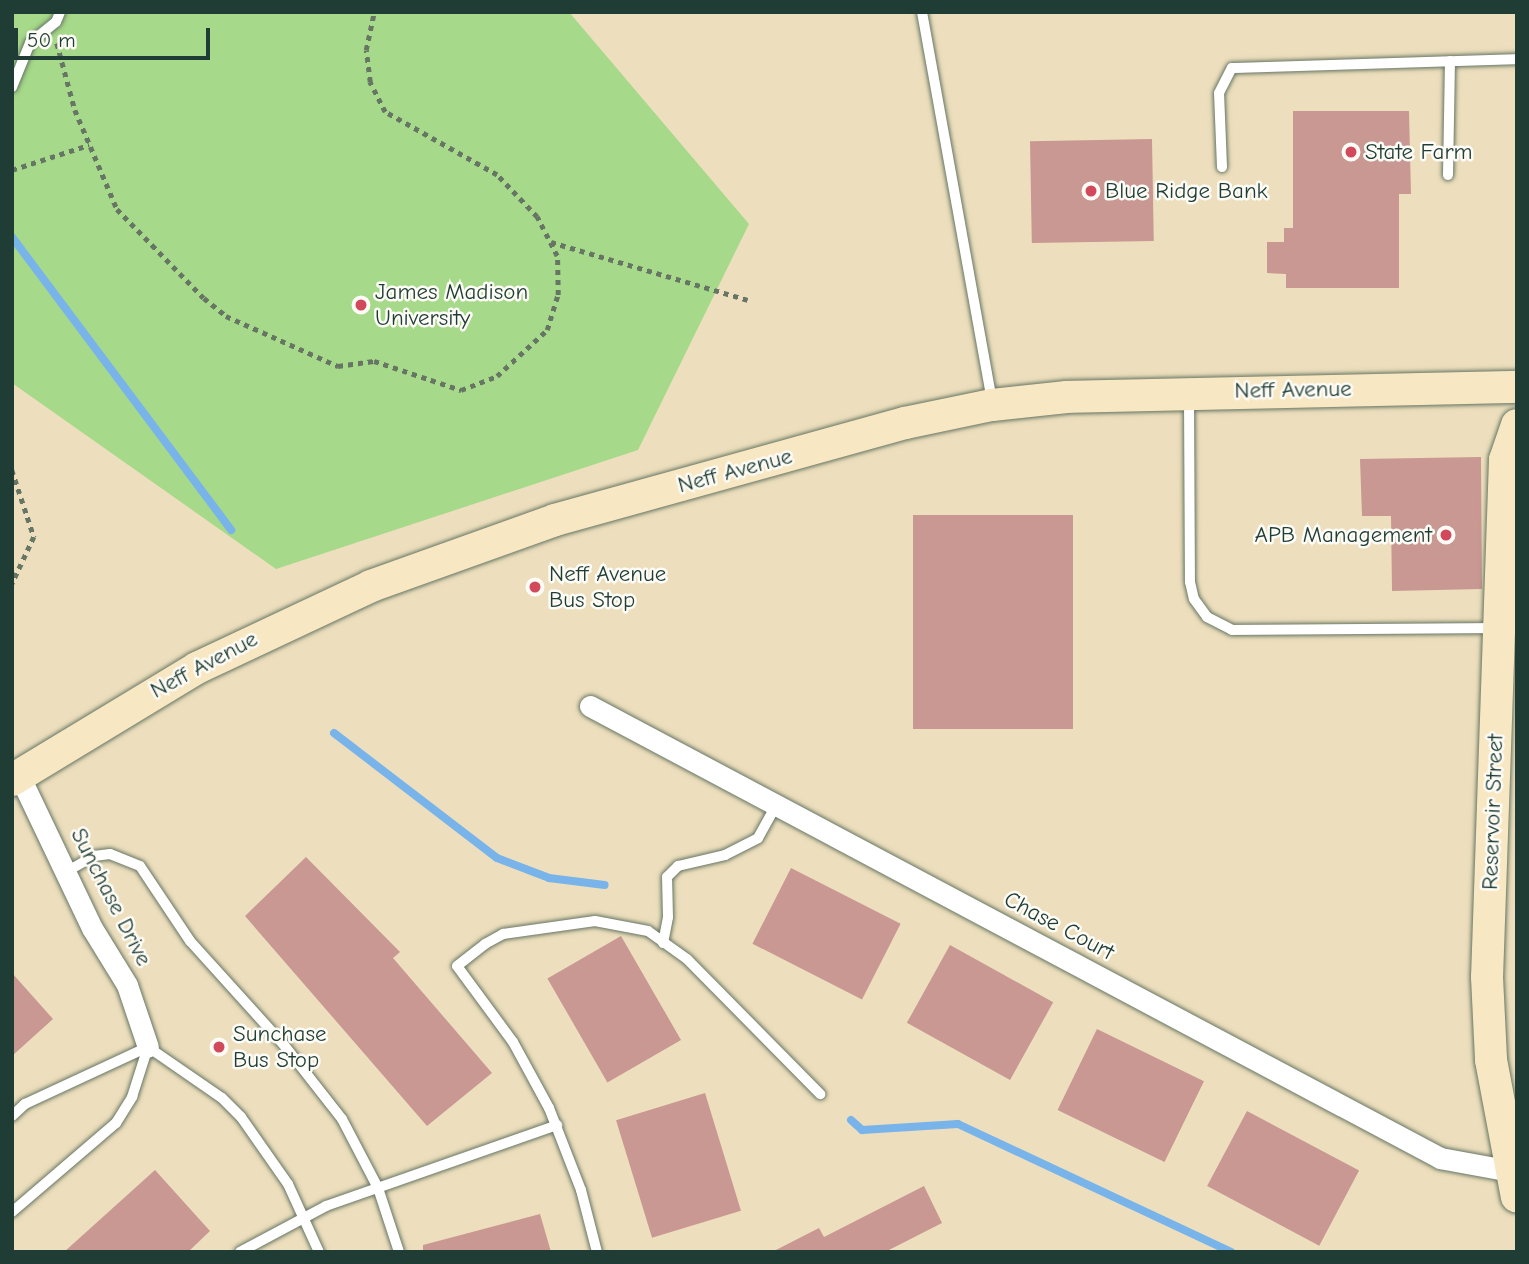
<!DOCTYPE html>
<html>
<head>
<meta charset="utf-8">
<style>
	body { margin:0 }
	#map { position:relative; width:1529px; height:1264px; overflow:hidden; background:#eddfbd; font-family:"Comic Neue",sans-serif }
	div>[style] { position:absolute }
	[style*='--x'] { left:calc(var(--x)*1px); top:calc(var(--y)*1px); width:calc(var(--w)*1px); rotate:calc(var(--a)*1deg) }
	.green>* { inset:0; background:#a6d989 }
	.stream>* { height:8px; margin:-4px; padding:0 4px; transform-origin:4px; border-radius:4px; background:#78b4ea }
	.building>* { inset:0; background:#c99892; transform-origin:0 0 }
	.path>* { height:4.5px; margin-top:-2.25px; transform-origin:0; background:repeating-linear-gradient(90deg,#677664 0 5px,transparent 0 10px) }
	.roads { filter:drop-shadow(0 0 2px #677664) drop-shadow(0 0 2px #677664) }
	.service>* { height:10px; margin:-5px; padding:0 5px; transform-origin:5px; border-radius:5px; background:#fff }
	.minor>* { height:21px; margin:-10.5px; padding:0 10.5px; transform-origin:10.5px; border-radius:10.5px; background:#fff }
	.secondary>* { height:32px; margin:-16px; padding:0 16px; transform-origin:16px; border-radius:16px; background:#f8e7c3 }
	.dots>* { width:19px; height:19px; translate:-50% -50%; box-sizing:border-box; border:4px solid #fdfcf7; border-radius:50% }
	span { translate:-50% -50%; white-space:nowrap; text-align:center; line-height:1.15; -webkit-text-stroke:5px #fdfcf7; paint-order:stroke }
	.poi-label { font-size:23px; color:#1f3d34 }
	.left { translate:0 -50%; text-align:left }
	.right { translate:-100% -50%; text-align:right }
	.street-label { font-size:23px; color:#1f3d34 }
	.frame { position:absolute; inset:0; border:14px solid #1f3d34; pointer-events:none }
	.scale { position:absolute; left:14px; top:28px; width:196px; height:32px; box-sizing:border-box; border:4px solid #1f3d34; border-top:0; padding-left:9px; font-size:21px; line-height:24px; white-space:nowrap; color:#1f3d34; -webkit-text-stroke:5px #fdfcf7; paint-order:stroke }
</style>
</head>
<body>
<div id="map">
	<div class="green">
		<div style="clip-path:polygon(12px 12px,569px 12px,749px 224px,638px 450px,276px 569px,12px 383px)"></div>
	</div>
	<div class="stream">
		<div style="--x:12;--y:237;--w:366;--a:53.2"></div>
		<div style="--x:334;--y:733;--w:205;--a:37.5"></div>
		<div style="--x:497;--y:858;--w:56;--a:21"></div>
		<div style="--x:549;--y:878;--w:56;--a:7.1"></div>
		<div style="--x:851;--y:1120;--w:15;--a:42"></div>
		<div style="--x:862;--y:1130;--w:96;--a:-3.6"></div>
		<div style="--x:958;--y:1124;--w:302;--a:25.1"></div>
	</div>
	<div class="building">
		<div style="clip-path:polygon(1293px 111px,1409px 111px,1411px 194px,1399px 194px,1399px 288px,1286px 288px,1286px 274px,1267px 273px,1267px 242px,1284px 242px,1284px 228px,1293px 228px)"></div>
		<div style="left:1152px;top:139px;width:102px;height:122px;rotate:89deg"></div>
		<div style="clip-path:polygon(1481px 457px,1482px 589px,1392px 591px,1391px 516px,1362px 516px,1360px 459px)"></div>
		<div style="left:913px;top:515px;width:160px;height:214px"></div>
		<div style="clip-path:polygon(306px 857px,400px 952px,393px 958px,492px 1073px,427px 1126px,245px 916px)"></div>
		<div style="left:791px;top:868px;width:123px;height:85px;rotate:27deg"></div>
		<div style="left:621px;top:936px;width:120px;height:85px;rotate:60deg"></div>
		<div style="left:950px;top:945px;width:118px;height:89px;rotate:29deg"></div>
		<div style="clip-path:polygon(12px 973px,53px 1019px,12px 1056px)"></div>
		<div style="left:1097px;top:1029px;width:119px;height:90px;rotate:26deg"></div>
		<div style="left:705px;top:1093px;width:123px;height:93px;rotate:73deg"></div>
		<div style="left:1247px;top:1111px;width:127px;height:85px;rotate:28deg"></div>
		<div style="clip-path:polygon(155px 1170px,210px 1231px,188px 1252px,64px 1252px)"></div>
		<div style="clip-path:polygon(924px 1186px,942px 1223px,885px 1252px,772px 1252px,819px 1228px,824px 1237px)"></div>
		<div style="clip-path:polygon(540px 1214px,551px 1252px,423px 1252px,423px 1245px)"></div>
	</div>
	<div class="path">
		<div style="--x:57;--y:43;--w:69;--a:75"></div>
		<div style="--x:75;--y:110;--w:108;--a:67"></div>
		<div style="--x:117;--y:209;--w:124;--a:45.7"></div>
		<div style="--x:204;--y:298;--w:28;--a:39"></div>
		<div style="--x:226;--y:316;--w:123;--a:24.1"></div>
		<div style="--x:338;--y:366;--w:36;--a:-8"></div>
		<div style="--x:374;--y:361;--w:92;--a:18.4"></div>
		<div style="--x:461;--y:390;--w:39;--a:-21"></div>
		<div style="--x:497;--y:376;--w:68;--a:-42.6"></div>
		<div style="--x:547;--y:330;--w:37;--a:-73"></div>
		<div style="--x:558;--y:295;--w:39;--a:-91"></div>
		<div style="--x:557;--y:256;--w:44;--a:-117.1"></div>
		<div style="--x:537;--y:217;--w:58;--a:-133.6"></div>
		<div style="--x:497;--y:175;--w:129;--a:-150.6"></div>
		<div style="--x:385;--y:112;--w:34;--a:-117"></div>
		<div style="--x:370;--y:82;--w:32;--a:-97"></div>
		<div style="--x:366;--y:50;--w:39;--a:-78"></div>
		<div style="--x:12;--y:170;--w:81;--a:-18"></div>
		<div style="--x:551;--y:242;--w:205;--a:16.4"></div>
		<div style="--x:12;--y:470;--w:71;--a:71.8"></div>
		<div style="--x:34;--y:537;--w:52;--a:115.1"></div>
	</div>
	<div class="roads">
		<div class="service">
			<div style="--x:922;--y:12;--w:396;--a:79.8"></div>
			<div style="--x:12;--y:87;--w:48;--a:-67.8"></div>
			<div style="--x:30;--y:43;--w:33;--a:-39"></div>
			<div style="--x:56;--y:22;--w:11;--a:-68"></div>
			<div style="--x:1222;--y:167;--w:74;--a:-92.3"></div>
			<div style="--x:1219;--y:93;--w:28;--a:-63"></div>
			<div style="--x:1232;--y:68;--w:285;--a:-1.8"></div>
			<div style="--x:1448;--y:175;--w:114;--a:-89"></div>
			<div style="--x:1189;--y:399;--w:183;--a:89.7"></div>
			<div style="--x:1190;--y:582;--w:17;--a:77"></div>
			<div style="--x:1194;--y:599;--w:22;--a:54"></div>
			<div style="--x:1207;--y:617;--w:28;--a:27"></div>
			<div style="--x:1232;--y:630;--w:264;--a:-0.4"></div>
			<div style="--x:66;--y:872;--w:32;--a:-30"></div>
			<div style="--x:94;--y:856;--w:16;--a:-7"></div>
			<div style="--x:110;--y:854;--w:32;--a:22"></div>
			<div style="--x:140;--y:866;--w:90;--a:56.3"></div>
			<div style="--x:190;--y:941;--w:140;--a:47.9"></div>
			<div style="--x:284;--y:1045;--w:94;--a:51.9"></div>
			<div style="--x:342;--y:1119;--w:78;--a:62.4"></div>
			<div style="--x:378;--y:1188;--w:67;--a:71.8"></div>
			<div style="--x:663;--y:943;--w:26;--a:-79"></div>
			<div style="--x:668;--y:917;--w:40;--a:-91.4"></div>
			<div style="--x:667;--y:877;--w:16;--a:-45"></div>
			<div style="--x:678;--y:866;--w:48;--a:-13.2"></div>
			<div style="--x:725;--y:855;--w:37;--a:-27"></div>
			<div style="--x:758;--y:838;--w:38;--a:-61"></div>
			<div style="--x:148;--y:1047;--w:90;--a:34.6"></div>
			<div style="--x:222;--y:1098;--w:27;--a:45"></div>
			<div style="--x:241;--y:1117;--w:82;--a:55"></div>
			<div style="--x:288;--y:1184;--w:75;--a:65.5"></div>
			<div style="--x:12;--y:1116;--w:18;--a:-43"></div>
			<div style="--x:25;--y:1104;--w:136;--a:-24.9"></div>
			<div style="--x:12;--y:1212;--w:137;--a:-40.6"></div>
			<div style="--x:116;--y:1123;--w:31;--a:-58"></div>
			<div style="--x:132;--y:1097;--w:52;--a:-72.3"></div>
			<div style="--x:240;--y:1252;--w:98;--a:-28.1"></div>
			<div style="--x:326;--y:1206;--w:245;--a:-19.3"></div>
			<div style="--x:597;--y:1252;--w:64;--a:-104.5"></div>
			<div style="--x:581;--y:1190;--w:88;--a:-111.3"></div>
			<div style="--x:549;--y:1108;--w:75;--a:-118.6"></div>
			<div style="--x:513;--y:1042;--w:94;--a:-126.4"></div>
			<div style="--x:457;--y:966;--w:36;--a:-38"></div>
			<div style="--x:485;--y:944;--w:21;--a:-29"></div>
			<div style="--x:503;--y:934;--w:93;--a:-8"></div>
			<div style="--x:595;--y:921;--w:54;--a:10.7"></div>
			<div style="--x:648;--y:931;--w:48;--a:35.7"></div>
			<div style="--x:687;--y:959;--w:190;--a:45.4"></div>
		</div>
		<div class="minor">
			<div style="--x:590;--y:706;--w:963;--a:28"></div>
			<div style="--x:1440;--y:1158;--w:72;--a:10.4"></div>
			<div style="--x:19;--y:775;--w:170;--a:64.5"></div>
			<div style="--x:92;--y:928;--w:67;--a:58.4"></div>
			<div style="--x:127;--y:985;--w:65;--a:71.3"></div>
		</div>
		<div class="secondary">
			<div style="--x:1517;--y:425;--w:37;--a:109"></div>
			<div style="--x:1505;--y:460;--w:517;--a:91.99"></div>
			<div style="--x:1487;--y:977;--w:83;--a:87.2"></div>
			<div style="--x:1491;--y:1060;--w:139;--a:79.3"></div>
			<div style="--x:12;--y:780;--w:216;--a:-31.2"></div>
			<div style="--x:197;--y:668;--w:192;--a:-25.2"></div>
			<div style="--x:371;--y:586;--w:195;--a:-19.7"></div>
			<div style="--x:555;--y:520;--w:363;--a:-15.5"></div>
			<div style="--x:905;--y:423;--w:89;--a:-11.7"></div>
			<div style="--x:992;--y:405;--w:75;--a:-6.1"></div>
			<div style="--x:1067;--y:397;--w:450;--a:-1.3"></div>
		</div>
	</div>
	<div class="dots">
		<div style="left:1351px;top:152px;background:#d1495b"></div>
		<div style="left:1091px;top:191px;background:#d1495b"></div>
		<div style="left:361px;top:305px;background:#d1495b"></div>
		<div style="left:1446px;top:535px;background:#d1495b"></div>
		<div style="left:535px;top:587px;background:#d1495b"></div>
		<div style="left:219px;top:1047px;background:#d1495b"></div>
	</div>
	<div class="poi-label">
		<span class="left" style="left:1365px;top:152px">State Farm</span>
		<span class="left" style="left:1105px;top:191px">Blue Ridge Bank</span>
		<span class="left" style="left:375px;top:305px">James Madison<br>University</span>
		<span class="right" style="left:1432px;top:535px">APB Management</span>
		<span class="left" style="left:549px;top:587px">Neff Avenue<br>Bus Stop</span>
		<span class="left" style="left:233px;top:1047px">Sunchase<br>Bus Stop</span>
	</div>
	<div class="street-label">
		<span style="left:1293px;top:390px;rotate:-1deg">Neff Avenue</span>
		<span style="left:735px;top:471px;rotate:-15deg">Neff Avenue</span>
		<span style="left:204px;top:665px;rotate:-28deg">Neff Avenue</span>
		<span style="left:1493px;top:812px;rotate:-88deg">Reservoir Street</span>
		<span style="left:111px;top:897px;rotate:63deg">Sunchase Drive</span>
		<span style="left:1059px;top:926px;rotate:28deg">Chase Court</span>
	</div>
	<div class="frame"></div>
	<div class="scale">50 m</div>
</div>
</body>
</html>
